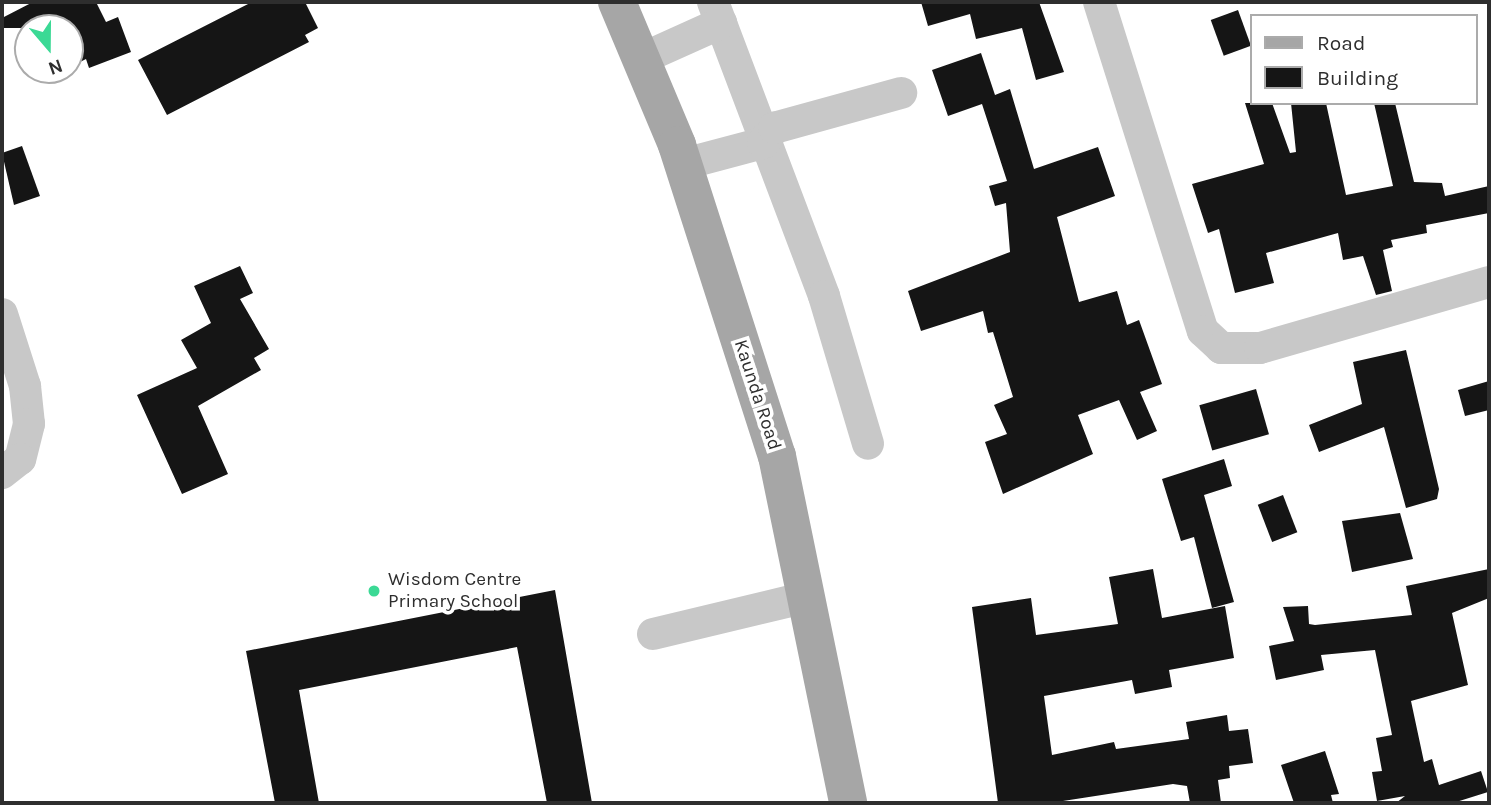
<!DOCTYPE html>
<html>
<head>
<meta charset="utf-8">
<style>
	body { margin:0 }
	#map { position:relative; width:1491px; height:805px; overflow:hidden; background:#fff; font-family:Karla,sans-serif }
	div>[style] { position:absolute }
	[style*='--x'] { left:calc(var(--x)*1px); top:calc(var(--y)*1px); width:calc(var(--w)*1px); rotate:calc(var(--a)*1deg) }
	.building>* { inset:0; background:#151515; transform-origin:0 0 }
	.minor>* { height:32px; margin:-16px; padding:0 16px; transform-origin:16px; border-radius:16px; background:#c8c8c8 }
	.major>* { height:38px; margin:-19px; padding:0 19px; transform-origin:19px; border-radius:19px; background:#a6a6a6 }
	.dots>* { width:19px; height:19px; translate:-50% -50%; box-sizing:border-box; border:4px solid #fff; border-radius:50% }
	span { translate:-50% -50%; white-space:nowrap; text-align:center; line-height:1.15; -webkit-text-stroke:7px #fff; paint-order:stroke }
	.street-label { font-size:19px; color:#2e2e2e }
	.poi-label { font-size:19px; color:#2e2e2e }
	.left { translate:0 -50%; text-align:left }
	.frame { position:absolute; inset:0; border:4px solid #2e2e2e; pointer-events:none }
	.legend { position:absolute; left:1250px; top:14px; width:228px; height:91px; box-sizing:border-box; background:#fff; border:2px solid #ababab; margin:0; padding:9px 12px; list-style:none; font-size:21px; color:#2e2e2e }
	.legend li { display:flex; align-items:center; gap:14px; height:35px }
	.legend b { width:35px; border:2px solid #ababab }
	.north { position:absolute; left:14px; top:14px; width:70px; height:70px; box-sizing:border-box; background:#fff; border:2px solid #ababab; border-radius:50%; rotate:160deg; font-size:19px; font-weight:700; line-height:28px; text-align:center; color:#2e2e2e }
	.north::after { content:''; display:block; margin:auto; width:24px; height:32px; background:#3bd995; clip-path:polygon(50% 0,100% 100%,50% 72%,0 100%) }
</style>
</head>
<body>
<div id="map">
	<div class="building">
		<div style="clip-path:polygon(33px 2px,96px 2px,106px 22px,118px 17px,131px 52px,89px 68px,86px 59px,70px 67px,70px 28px,2px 28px,2px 18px)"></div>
		<div style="clip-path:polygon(252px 2px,305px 2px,318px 28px,305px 35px,309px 42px,167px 115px,138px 60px)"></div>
		<div style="clip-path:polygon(921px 2px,1039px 2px,1064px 72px,1036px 80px,1022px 28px,976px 39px,970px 14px,928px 26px)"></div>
		<div style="left:1238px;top:10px;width:38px;height:29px;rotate:70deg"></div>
		<div style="clip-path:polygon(981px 53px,995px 95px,1010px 89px,1034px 169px,1098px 147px,1115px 196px,1057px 217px,1079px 302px,1117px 291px,1127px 325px,1139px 320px,1162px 384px,1140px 392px,1157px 431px,1137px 440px,1119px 400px,1078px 415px,1093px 454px,1003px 494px,985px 442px,1007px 434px,994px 405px,1013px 397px,993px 332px,988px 333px,983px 311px,921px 331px,908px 291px,1010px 252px,1006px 203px,995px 206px,989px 186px,1007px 181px,982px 104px,948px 116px,932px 70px)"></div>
		<div style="clip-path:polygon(1245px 103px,1272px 103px,1290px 153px,1296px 152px,1291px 103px,1326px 103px,1346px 195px,1393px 186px,1374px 103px,1395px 103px,1414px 182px,1442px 183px,1445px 196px,1489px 186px,1489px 213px,1426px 225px,1427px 233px,1391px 240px,1393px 247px,1383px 250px,1392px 291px,1376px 295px,1363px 256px,1343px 260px,1338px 233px,1266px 253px,1274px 283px,1235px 293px,1219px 229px,1208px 233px,1192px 184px,1264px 164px)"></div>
		<div style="clip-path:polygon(22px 146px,40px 196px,14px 205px,2px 153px)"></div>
		<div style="clip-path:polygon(240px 266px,253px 293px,240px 299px,269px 349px,254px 358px,261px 370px,198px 406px,228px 474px,182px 494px,137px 395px,197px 368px,181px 340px,211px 323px,194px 286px)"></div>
		<div style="clip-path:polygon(1406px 350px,1439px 489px,1437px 499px,1406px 508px,1384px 427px,1319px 452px,1309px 425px,1362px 404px,1353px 362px)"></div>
		<div style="clip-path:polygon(1489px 381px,1489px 410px,1465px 416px,1458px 390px)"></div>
		<div style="left:1256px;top:389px;width:47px;height:59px;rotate:74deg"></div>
		<div style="clip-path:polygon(1224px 459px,1232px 486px,1204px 495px,1234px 602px,1212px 608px,1194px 537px,1181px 541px,1162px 479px)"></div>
		<div style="left:1283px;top:495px;width:40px;height:27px;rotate:69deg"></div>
		<div style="clip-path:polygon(1400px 513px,1413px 559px,1352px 572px,1342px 521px)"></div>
		<div style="clip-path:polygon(1153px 569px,1162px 618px,1225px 606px,1234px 658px,1169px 670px,1172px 687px,1135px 694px,1132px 680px,1044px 696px,1052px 755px,1114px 742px,1116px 749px,1189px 739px,1186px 722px,1227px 715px,1229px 731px,1248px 729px,1253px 763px,1229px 766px,1230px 778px,1218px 780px,1221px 803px,1190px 803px,1187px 786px,1173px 784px,1050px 803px,998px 803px,972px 607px,1031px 598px,1036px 635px,1118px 624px,1109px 577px)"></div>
		<div style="clip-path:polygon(1489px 569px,1489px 598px,1452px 613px,1468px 685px,1411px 701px,1424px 762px,1432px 759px,1439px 785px,1481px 771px,1488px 792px,1453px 803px,1396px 803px,1405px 796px,1377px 801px,1372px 772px,1382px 771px,1376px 738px,1392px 735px,1375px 650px,1321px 655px,1324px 670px,1276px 680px,1269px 646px,1294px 641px,1283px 607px,1308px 606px,1309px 624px,1315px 625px,1412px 615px,1406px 586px)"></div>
		<div style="clip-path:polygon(555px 590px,592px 803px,547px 803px,517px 647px,299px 690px,319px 803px,275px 803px,246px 651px)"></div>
		<div style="clip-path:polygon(1325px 751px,1339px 794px,1331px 795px,1333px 803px,1294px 803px,1281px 765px)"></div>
	</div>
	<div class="minor">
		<div style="--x:713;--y:2;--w:314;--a:69.3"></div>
		<div style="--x:824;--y:296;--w:154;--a:73.4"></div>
		<div style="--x:1099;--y:2;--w:345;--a:72.5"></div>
		<div style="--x:1203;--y:331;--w:25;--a:43"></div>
		<div style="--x:1221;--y:348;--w:39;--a:0"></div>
		<div style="--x:1260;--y:348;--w:238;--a:-16.1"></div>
		<div style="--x:641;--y:59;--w:88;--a:-24.2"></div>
		<div style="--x:684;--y:164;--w:82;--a:-14.9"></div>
		<div style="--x:763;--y:143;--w:19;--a:-54"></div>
		<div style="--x:774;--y:128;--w:132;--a:-15.4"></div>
		<div style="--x:2;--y:314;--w:76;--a:72.3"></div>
		<div style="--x:25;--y:386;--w:38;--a:84"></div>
		<div style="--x:29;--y:424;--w:36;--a:104"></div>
		<div style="--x:20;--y:459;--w:23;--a:142"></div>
		<div style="--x:653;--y:634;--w:158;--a:-13.5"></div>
	</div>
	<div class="major">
		<div style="--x:617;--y:2;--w:155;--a:67.2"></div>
		<div style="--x:677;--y:145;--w:327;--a:72.2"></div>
		<div style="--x:777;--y:456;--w:354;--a:78.4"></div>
	</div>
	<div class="dots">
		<div style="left:374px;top:591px;background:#3bd995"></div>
	</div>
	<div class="street-label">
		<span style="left:757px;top:395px;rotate:72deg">Kaunda Road</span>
	</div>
	<div class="poi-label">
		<span class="left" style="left:388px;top:591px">Wisdom Centre<br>Primary School</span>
	</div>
	<div class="frame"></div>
	<ul class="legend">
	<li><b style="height:9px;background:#a6a6a6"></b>Road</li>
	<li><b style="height:19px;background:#151515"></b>Building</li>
	</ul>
	<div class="north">N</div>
</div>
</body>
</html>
